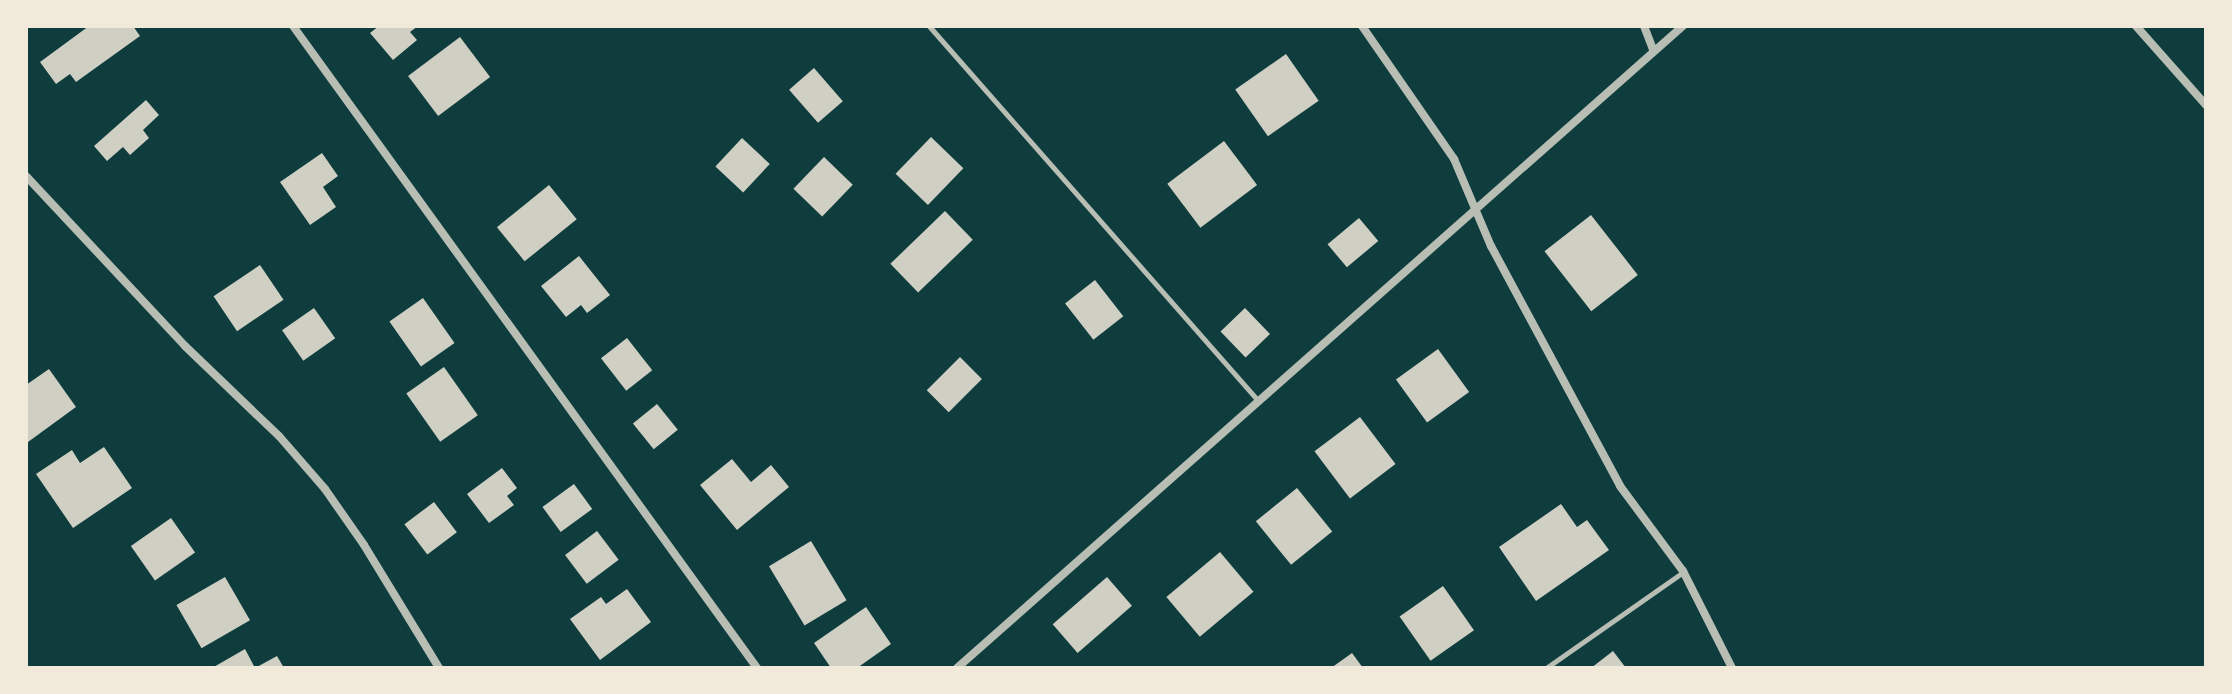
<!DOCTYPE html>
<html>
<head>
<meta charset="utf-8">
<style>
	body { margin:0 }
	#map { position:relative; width:2232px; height:694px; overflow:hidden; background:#0f3d3e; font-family:"PT Serif",serif }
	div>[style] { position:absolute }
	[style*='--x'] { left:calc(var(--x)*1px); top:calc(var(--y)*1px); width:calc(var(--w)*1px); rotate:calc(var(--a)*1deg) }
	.building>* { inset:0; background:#cfcfc3; transform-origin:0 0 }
	.service>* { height:5px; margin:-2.5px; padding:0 2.5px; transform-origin:2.5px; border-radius:2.5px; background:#b8beb3 }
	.minor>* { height:8px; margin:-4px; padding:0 4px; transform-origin:4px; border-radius:4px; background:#b8beb3 }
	span { translate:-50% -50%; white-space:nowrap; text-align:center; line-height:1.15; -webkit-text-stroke:6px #f1e9da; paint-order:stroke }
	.frame { position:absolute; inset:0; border:28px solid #f1e9da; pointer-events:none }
</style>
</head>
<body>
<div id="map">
	<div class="building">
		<div style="clip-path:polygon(89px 26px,133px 26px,140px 36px,76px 82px,70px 74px,56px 84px,40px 62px)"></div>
		<div style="clip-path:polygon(379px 26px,418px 26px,410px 32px,417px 40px,393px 60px,370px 33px)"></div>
		<div style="left:460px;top:37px;width:50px;height:65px;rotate:53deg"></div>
		<div style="left:1286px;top:54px;width:57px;height:62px;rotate:55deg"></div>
		<div style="left:814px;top:68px;width:44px;height:33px;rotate:49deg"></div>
		<div style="clip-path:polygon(146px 100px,159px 115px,143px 130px,149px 138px,130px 155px,123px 147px,107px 161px,94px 146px)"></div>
		<div style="left:931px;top:137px;width:45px;height:51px;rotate:44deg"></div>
		<div style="left:742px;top:138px;width:38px;height:39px;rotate:43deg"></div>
		<div style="left:1224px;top:141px;width:55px;height:71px;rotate:53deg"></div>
		<div style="clip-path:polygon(322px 153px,338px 176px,323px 187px,336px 207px,310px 225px,280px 182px)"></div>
		<div style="left:824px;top:157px;width:40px;height:44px;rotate:44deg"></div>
		<div style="left:549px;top:185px;width:44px;height:67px;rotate:51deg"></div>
		<div style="left:945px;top:211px;width:40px;height:76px;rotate:46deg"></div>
		<div style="left:1591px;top:215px;width:76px;height:59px;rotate:52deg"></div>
		<div style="left:1359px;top:218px;width:30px;height:41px;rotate:50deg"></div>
		<div style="clip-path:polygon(579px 256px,610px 295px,587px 313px,581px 305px,566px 317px,541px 286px)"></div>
		<div style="left:260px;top:265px;width:42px;height:56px;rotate:56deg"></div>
		<div style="left:1095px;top:280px;width:46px;height:38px;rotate:52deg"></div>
		<div style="left:423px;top:298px;width:55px;height:41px;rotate:55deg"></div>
		<div style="left:314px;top:308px;width:37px;height:39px;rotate:55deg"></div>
		<div style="left:1245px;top:308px;width:36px;height:34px;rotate:46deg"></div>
		<div style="left:627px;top:338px;width:41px;height:33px;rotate:52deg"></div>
		<div style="left:1438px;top:349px;width:53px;height:52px;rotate:54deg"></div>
		<div style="left:960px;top:357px;width:31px;height:47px;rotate:45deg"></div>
		<div style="left:444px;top:367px;width:59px;height:46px;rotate:55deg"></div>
		<div style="clip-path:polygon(49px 369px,76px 407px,28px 442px,26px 385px)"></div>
		<div style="left:657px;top:404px;width:33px;height:31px;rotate:51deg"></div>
		<div style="left:1360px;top:417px;width:59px;height:57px;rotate:53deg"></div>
		<div style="clip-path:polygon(104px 447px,132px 488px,73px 528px,36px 474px,72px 450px,80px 463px)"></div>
		<div style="clip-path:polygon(732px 459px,751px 482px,771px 465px,789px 487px,737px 530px,700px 485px)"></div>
		<div style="clip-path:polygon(502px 468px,517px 488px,507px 496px,514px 505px,489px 523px,467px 494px)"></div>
		<div style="left:574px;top:484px;width:31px;height:39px;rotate:54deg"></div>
		<div style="left:1297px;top:488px;width:56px;height:53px;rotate:51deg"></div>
		<div style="left:434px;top:502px;width:38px;height:37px;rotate:53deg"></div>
		<div style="clip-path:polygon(1561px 504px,1577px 527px,1587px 520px,1609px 550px,1536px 601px,1499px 547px)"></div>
		<div style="left:171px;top:518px;width:42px;height:49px;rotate:55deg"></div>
		<div style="left:597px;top:531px;width:36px;height:40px;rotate:53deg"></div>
		<div style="left:811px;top:541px;width:69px;height:49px;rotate:59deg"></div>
		<div style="left:1220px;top:552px;width:52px;height:70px;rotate:50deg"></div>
		<div style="left:225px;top:577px;width:50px;height:56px;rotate:60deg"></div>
		<div style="left:1107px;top:577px;width:38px;height:72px;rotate:49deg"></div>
		<div style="left:1443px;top:586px;width:54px;height:53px;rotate:55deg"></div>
		<div style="clip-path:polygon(627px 589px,651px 622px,600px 660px,570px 619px,601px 597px,606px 604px)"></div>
		<div style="clip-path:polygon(866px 607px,891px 644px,857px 668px,831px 668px,814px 643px)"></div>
		<div style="clip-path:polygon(245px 649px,255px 668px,212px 668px)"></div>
		<div style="clip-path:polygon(1613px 651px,1626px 668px,1591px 668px)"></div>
		<div style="clip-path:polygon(1352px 653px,1363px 668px,1331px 668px)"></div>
		<div style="clip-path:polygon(277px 656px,284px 668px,255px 668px)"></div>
	</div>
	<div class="service">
		<div style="--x:929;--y:26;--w:500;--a:48.7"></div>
		<div style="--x:1546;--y:668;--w:167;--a:-35"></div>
	</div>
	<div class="minor">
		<div style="--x:293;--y:26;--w:792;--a:54.14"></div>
		<div style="--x:1362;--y:26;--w:162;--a:55.3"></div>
		<div style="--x:1454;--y:159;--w:95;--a:67"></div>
		<div style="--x:1491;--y:246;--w:272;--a:61.7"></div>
		<div style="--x:1620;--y:486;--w:106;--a:53.5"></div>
		<div style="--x:1683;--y:571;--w:109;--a:63.2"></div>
		<div style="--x:1644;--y:26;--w:26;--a:69"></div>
		<div style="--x:2136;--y:26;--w:106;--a:48.5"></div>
		<div style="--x:26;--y:176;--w:233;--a:46.9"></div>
		<div style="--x:185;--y:346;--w:130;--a:43.8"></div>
		<div style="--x:279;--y:436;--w:70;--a:49"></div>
		<div style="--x:325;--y:489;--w:68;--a:55.1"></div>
		<div style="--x:364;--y:545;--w:144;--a:58.6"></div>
		<div style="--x:957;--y:668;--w:969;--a:-41.49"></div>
	</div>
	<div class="frame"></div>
</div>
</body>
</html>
